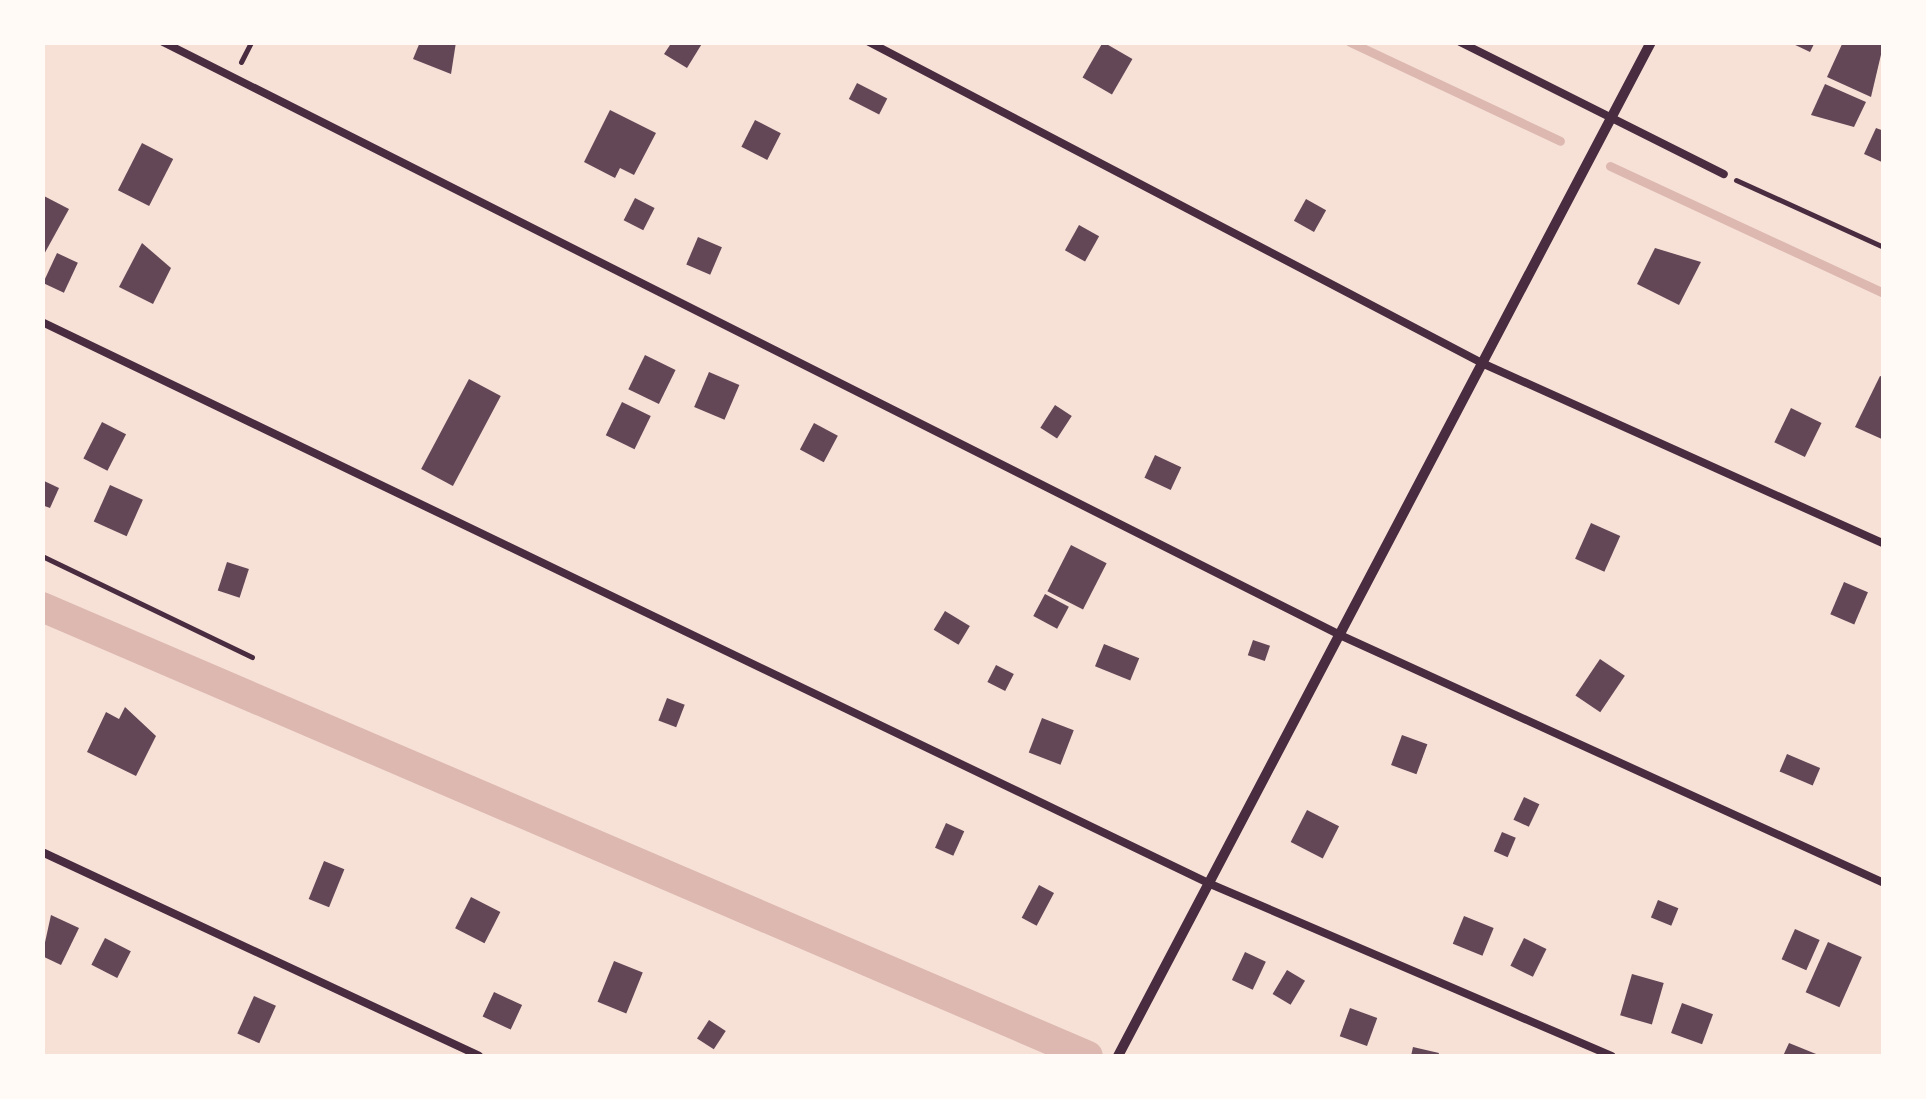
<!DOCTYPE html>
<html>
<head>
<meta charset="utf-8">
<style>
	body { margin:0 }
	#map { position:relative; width:1926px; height:1099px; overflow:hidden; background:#f7e1d7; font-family:Literata,serif }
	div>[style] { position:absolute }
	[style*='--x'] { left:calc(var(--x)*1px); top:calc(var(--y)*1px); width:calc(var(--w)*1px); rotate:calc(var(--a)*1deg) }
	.stream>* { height:9px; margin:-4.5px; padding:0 4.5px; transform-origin:4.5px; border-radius:4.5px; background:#dcb8b0 }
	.canal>* { height:30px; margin:-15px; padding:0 15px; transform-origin:15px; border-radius:15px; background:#dcb8b0 }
	.building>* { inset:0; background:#644757; transform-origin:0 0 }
	.path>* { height:5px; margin:-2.5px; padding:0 2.5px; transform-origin:2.5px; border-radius:2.5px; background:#4a2c40 }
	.service>* { height:8px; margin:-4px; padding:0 4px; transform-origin:4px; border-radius:4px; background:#4a2c40 }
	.minor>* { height:10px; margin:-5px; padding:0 5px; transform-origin:5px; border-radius:5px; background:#4a2c40 }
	span { translate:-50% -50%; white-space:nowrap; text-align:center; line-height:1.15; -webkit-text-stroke:10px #fffaf5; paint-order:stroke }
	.frame { position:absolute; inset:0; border:45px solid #fffaf5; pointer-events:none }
</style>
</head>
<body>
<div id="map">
	<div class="stream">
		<div style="--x:1350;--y:42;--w:232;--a:25.2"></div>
		<div style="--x:1610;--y:166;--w:302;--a:24.9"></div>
	</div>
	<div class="canal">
		<div style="--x:42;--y:607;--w:1138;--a:23.23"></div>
	</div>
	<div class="building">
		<div style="clip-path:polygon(420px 42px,456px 42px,451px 74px,413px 59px)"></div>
		<div style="clip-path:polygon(672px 42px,703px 42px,687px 68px,664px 54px)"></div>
		<div style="left:1103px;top:42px;width:34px;height:41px;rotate:30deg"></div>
		<div style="clip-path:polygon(1789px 42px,1815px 42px,1810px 52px)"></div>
		<div style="clip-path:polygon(1843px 42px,1884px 42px,1871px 97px,1827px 77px)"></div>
		<div style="left:857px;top:83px;width:34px;height:18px;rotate:27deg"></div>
		<div style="clip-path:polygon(1825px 84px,1866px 102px,1854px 127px,1811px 115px)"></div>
		<div style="clip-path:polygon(610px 110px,656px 133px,634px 175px,620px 168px,615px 178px,584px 162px)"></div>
		<div style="left:755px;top:120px;width:29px;height:30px;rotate:27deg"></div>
		<div style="clip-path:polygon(1876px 128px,1884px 131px,1884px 163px,1864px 154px)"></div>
		<div style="left:142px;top:143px;width:35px;height:53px;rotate:27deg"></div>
		<div style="clip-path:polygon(42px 195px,69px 209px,42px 258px)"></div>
		<div style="left:635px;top:198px;width:22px;height:25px;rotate:27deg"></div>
		<div style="left:1306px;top:199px;width:23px;height:25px;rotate:29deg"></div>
		<div style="left:1079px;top:225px;width:23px;height:29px;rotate:29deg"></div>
		<div style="left:698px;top:237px;width:26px;height:30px;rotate:23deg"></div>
		<div style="clip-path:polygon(142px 243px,171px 268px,153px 304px,119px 287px)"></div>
		<div style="clip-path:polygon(1655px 248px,1701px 262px,1679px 305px,1637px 284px)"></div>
		<div style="left:57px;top:253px;width:23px;height:33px;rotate:25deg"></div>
		<div style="left:645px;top:355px;width:34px;height:38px;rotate:26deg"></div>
		<div style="left:709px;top:372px;width:33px;height:38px;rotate:23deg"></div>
		<div style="clip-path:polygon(1880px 376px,1884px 377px,1884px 440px,1855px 427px)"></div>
		<div style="left:469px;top:379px;width:36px;height:102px;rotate:28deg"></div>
		<div style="left:622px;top:402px;width:32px;height:37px;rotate:26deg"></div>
		<div style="left:1055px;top:405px;width:20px;height:27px;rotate:33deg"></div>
		<div style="left:1791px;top:408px;width:34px;height:38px;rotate:26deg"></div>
		<div style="left:102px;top:422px;width:27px;height:41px;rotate:27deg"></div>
		<div style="left:814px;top:423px;width:27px;height:30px;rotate:28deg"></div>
		<div style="left:1155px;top:455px;width:29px;height:25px;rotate:25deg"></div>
		<div style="clip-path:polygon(42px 480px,59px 488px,50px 508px,42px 505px)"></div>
		<div style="left:110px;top:485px;width:36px;height:40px;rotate:24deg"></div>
		<div style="left:1591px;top:523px;width:32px;height:39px;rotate:24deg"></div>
		<div style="left:1071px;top:545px;width:40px;height:52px;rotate:27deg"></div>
		<div style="left:227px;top:562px;width:23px;height:30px;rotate:18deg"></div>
		<div style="left:1844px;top:582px;width:26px;height:35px;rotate:23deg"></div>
		<div style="left:1045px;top:594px;width:27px;height:25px;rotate:28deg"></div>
		<div style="left:945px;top:611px;width:29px;height:22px;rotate:31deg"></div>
		<div style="left:1253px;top:640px;width:18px;height:16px;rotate:19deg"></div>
		<div style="left:1104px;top:644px;width:38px;height:24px;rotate:22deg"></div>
		<div style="left:1600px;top:659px;width:30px;height:44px;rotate:34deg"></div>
		<div style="left:996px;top:665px;width:20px;height:19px;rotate:27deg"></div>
		<div style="left:667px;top:698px;width:19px;height:24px;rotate:21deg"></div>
		<div style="clip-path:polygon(125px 707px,156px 736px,136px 776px,87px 752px,106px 712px,119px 719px)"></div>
		<div style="left:1042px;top:718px;width:34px;height:37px;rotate:21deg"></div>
		<div style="left:1402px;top:735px;width:27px;height:32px;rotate:20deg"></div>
		<div style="left:1787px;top:754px;width:36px;height:19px;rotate:23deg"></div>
		<div style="left:1524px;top:797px;width:17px;height:25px;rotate:25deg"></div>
		<div style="left:1307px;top:810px;width:36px;height:36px;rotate:27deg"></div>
		<div style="left:946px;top:823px;width:20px;height:27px;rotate:24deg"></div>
		<div style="left:1502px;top:832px;width:15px;height:21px;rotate:23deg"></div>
		<div style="left:324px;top:861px;width:22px;height:41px;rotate:22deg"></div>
		<div style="left:1039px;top:885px;width:17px;height:37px;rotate:28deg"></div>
		<div style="left:471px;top:897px;width:33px;height:35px;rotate:27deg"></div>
		<div style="left:1658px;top:900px;width:22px;height:19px;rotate:22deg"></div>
		<div style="clip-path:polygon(51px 915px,79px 928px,61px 965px,42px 956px)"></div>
		<div style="left:1464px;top:916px;width:32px;height:30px;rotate:22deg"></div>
		<div style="left:1795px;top:929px;width:27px;height:33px;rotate:24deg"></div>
		<div style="left:105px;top:938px;width:29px;height:30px;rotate:27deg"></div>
		<div style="left:1524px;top:938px;width:25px;height:31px;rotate:26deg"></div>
		<div style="left:1828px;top:942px;width:37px;height:55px;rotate:24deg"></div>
		<div style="left:1245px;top:952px;width:23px;height:31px;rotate:25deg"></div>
		<div style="left:614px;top:961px;width:31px;height:44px;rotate:22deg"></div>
		<div style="left:1287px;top:970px;width:21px;height:28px;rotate:31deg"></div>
		<div style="left:1632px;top:974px;width:33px;height:43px;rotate:16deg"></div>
		<div style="left:494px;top:992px;width:31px;height:27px;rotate:25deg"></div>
		<div style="left:254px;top:996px;width:24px;height:41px;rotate:24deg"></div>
		<div style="left:1682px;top:1003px;width:33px;height:32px;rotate:20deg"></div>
		<div style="left:1350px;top:1008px;width:29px;height:30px;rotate:20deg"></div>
		<div style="left:709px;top:1020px;width:20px;height:22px;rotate:33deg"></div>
		<div style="clip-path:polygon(1789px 1043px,1821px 1056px,1783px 1056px)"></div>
		<div style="clip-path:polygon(1413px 1047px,1439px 1053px,1438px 1056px,1411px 1056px)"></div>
	</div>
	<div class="path">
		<div style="--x:241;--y:62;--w:22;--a:-63"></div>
		<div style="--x:1736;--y:180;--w:162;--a:24.4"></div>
		<div style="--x:42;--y:556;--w:233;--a:25.7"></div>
	</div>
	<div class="service">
		<div style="--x:163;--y:42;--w:1320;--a:26.74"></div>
		<div style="--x:1342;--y:636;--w:596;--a:24.5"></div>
		<div style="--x:869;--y:42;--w:694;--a:27.64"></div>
		<div style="--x:1484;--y:364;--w:439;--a:24.2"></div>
		<div style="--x:1460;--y:42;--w:295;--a:26.6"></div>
		<div style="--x:42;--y:322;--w:1294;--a:25.69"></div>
		<div style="--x:1208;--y:883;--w:439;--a:23.2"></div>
		<div style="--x:42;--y:852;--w:482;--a:25"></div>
	</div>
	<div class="minor">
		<div style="--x:1118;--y:1056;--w:1146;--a:-62.27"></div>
	</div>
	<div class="frame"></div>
</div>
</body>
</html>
